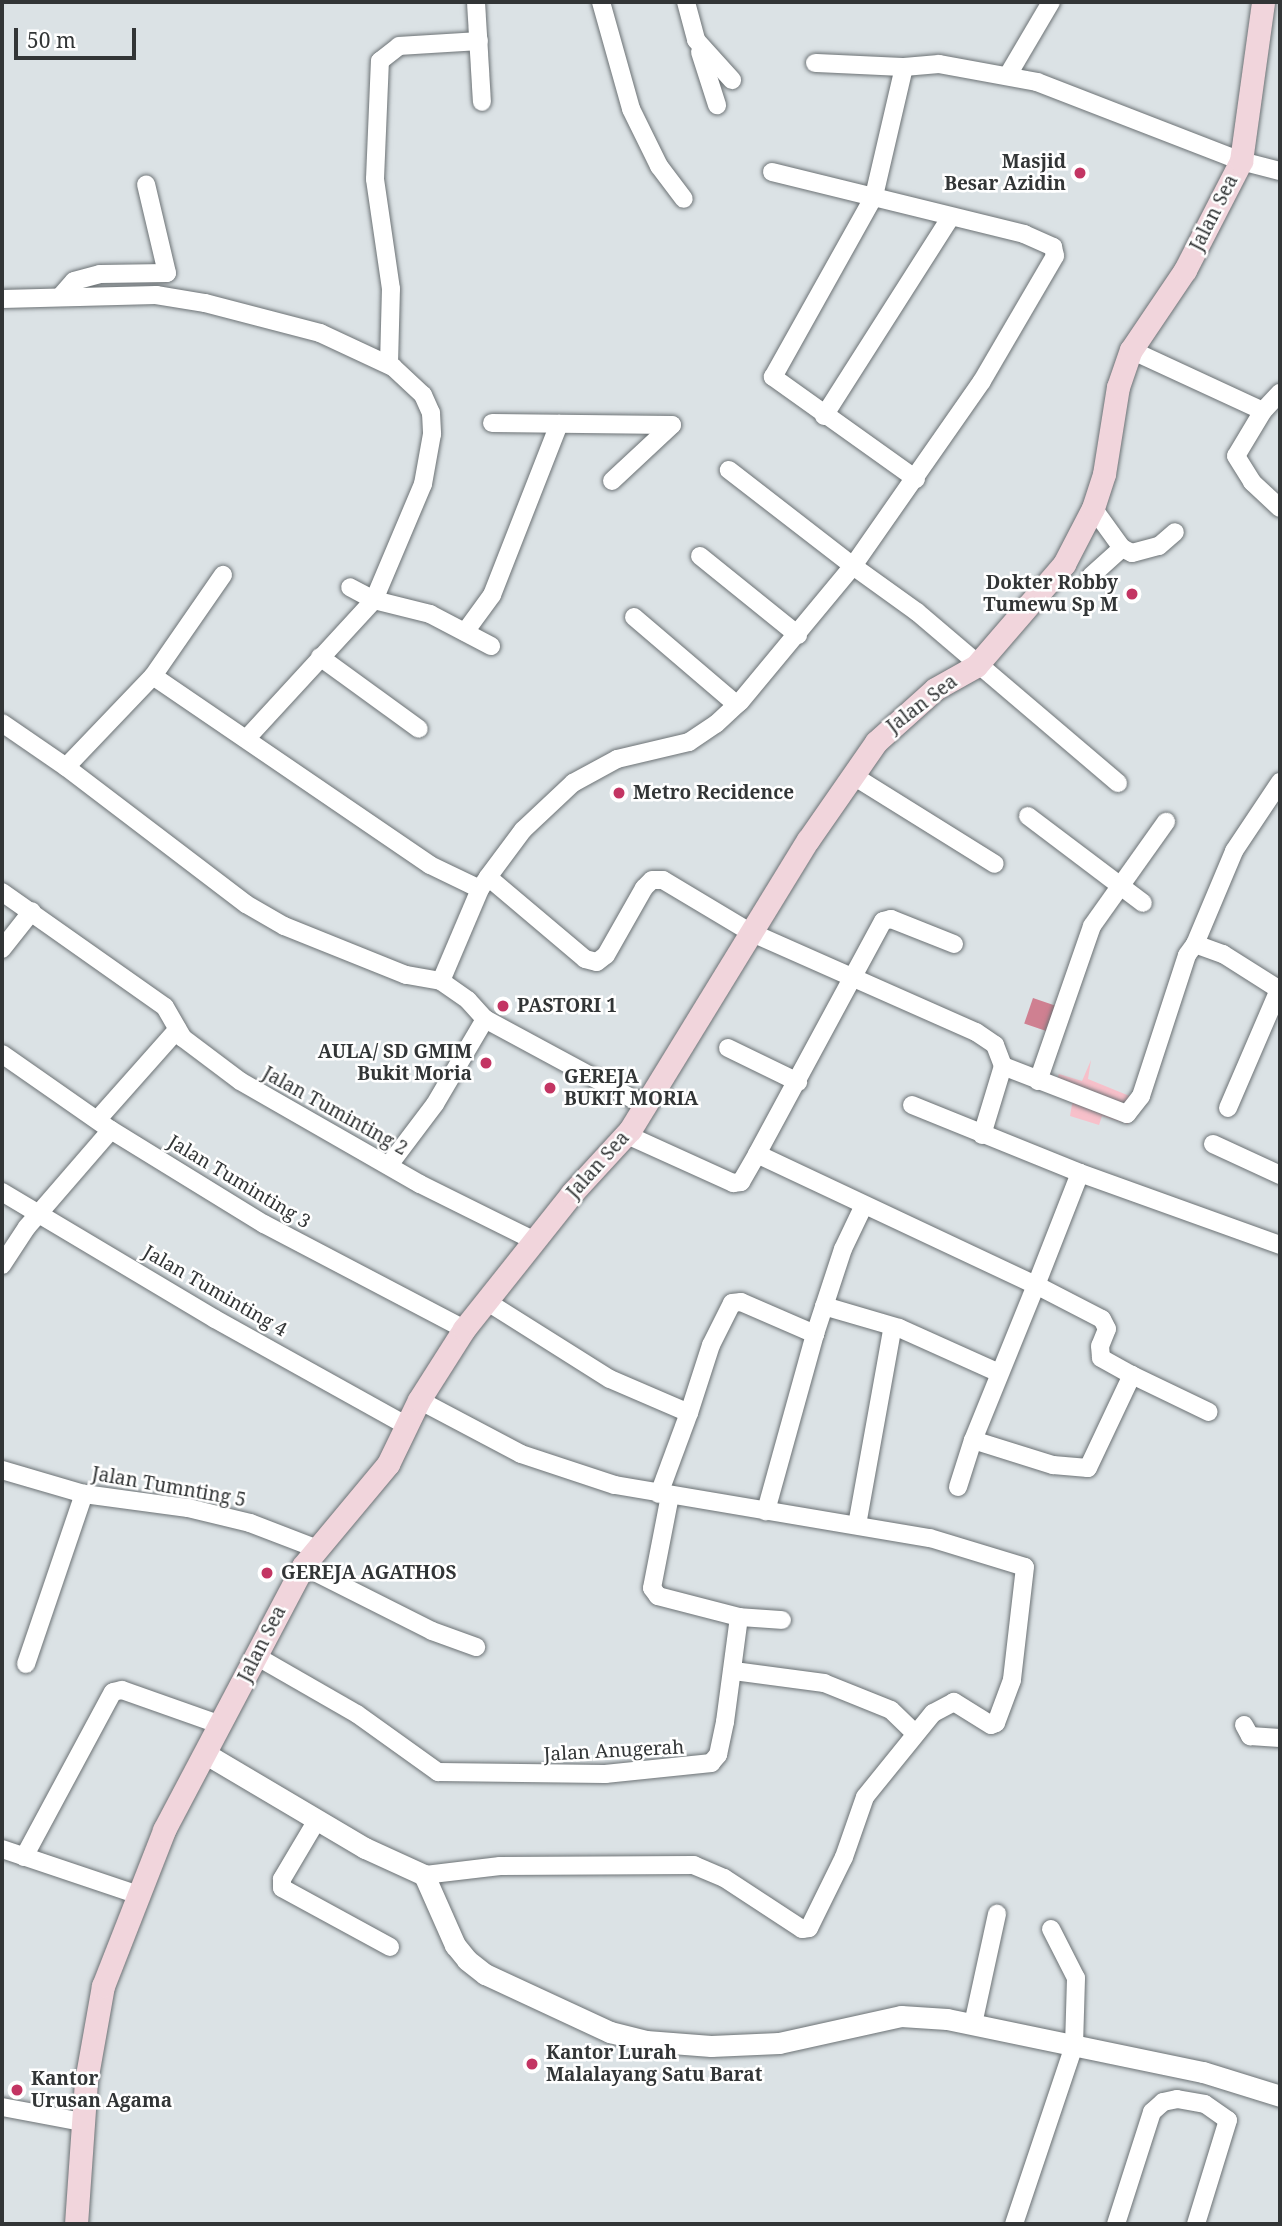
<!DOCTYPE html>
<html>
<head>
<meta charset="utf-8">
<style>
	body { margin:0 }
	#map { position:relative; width:1282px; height:2226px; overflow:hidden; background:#dbe2e5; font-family:"Noto Serif",serif }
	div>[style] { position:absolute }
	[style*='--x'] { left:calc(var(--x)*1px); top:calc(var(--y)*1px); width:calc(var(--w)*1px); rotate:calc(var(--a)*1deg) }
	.green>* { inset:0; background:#f7c0ca }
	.forest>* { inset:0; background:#cf8091; transform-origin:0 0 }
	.roads { filter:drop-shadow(0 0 2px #6c7275) drop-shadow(0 0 2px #6c7275) }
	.minor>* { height:18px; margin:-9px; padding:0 9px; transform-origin:9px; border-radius:9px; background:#fff }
	.tertiary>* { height:21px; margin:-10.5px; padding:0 10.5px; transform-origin:10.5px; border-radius:10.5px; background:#fff }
	.secondary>* { height:23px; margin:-11.5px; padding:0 11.5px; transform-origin:11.5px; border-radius:11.5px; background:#f1d5dc }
	.dots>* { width:19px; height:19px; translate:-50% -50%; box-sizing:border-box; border:4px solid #fff; border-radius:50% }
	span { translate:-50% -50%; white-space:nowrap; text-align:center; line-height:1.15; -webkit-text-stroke:5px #fff; paint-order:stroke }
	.poi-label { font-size:19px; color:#323536; font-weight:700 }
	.right { translate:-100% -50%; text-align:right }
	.left { translate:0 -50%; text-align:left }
	.street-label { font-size:19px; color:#323536 }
	.frame { position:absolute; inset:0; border:4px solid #323536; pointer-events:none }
	.scale { position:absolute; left:14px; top:28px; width:122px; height:32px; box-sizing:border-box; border:4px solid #323536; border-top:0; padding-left:9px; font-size:21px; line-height:24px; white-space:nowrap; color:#323536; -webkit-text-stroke:5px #fff; paint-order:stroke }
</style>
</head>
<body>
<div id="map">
	<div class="green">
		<div style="clip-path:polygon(1091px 1060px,1088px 1079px,1137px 1099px,1128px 1124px,1102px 1116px,1099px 1125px,1070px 1116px,1075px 1087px,1056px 1080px,1059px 1074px,1082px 1081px)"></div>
	</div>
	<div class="forest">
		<div style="left:1033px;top:998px;width:34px;height:27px;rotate:19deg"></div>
	</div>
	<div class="roads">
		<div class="minor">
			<div style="--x:476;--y:2;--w:100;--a:86.6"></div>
			<div style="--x:601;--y:2;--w:111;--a:74.3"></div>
			<div style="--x:631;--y:109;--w:64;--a:63.8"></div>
			<div style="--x:659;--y:166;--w:41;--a:52.9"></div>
			<div style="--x:686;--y:2;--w:39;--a:75"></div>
			<div style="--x:696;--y:40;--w:54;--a:48"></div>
			<div style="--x:700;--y:52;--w:56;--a:72.2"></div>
			<div style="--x:815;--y:63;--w:89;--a:2.6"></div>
			<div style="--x:1008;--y:75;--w:85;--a:-59.5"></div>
			<div style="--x:772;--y:172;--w:260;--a:13.8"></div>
			<div style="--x:1024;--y:234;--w:32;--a:24"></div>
			<div style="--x:1053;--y:247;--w:9;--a:77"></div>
			<div style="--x:1055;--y:256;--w:145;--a:120.3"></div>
			<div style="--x:982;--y:381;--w:226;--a:124.9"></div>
			<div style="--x:853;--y:566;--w:79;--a:35.7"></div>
			<div style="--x:917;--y:612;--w:264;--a:40.4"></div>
			<div style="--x:60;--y:297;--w:21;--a:-49"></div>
			<div style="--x:74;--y:281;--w:27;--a:-15"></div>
			<div style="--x:100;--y:274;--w:67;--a:-0.9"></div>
			<div style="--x:167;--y:273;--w:91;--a:-103.3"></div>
			<div style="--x:2;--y:299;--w:154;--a:-1.5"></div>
			<div style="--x:156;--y:295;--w:50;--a:9.3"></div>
			<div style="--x:205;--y:303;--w:119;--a:14.6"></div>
			<div style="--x:320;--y:333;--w:81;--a:25"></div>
			<div style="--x:393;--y:367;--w:41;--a:43"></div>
			<div style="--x:423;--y:395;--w:20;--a:66"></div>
			<div style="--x:431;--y:413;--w:21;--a:87"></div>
			<div style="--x:432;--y:434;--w:51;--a:100.2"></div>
			<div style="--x:423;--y:484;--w:126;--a:112.9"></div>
			<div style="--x:374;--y:600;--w:58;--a:14"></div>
			<div style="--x:430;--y:614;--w:69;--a:27.7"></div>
			<div style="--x:1131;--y:350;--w:145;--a:24.8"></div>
			<div style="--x:1263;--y:411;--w:25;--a:-47"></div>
			<div style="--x:389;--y:364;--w:75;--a:-88.5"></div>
			<div style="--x:391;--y:289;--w:111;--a:-98.3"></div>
			<div style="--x:375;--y:179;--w:118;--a:-87.6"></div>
			<div style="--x:380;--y:61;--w:24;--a:-38"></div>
			<div style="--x:399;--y:46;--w:80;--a:-3.6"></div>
			<div style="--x:1263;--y:411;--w:52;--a:121"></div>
			<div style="--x:1236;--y:456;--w:31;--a:58"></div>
			<div style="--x:1252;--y:482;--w:38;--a:43"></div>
			<div style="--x:824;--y:416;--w:236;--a:-57.5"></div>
			<div style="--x:492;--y:423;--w:180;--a:0.6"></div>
			<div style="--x:672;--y:425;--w:82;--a:137"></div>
			<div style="--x:916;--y:479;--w:176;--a:-144.5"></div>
			<div style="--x:773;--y:377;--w:207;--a:-60.8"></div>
			<div style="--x:874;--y:196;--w:132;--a:-76.9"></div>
			<div style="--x:904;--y:67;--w:35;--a:-5"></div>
			<div style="--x:939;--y:64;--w:100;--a:10.4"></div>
			<div style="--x:1037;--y:82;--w:219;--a:21.2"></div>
			<div style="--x:1241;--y:161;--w:40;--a:14.4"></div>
			<div style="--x:1093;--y:508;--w:49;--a:54.1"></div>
			<div style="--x:1122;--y:548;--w:11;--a:27"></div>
			<div style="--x:1132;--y:553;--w:28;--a:-15"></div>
			<div style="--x:1159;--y:546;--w:21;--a:-41"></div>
			<div style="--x:700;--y:556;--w:126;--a:38.9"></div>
			<div style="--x:1091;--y:576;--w:42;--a:-42.1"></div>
			<div style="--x:634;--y:617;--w:135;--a:40.5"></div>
			<div style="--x:465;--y:632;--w:46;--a:-53.9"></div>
			<div style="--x:492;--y:595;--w:184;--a:-68.6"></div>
			<div style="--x:320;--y:657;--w:122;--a:36"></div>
			<div style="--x:153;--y:676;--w:123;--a:-55.3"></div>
			<div style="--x:2;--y:723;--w:78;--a:34.5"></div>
			<div style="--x:248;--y:737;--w:186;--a:-47.4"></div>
			<div style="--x:374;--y:600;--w:27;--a:-152"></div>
			<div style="--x:852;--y:775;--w:168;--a:31.9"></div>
			<div style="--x:1028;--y:816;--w:144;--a:37.1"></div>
			<div style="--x:488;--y:877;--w:59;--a:-53.3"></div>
			<div style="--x:523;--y:830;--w:69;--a:-43.2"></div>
			<div style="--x:573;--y:783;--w:50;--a:-28.6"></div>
			<div style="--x:617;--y:759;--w:74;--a:-13.3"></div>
			<div style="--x:689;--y:742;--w:32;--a:-34"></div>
			<div style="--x:716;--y:724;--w:33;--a:-43"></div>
			<div style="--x:740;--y:702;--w:177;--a:-50.3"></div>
			<div style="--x:853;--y:566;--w:157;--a:-142.3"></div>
			<div style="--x:2;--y:892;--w:199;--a:35.2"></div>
			<div style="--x:165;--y:1007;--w:36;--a:60"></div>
			<div style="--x:183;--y:1038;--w:71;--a:37"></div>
			<div style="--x:240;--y:1081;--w:207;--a:29.8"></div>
			<div style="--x:420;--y:1184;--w:128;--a:26.4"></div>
			<div style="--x:954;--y:944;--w:68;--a:-158.4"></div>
			<div style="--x:891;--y:919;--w:8;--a:166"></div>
			<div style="--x:883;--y:921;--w:265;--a:118.4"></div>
			<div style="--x:757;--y:1154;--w:308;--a:25.2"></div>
			<div style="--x:1036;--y:1285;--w:167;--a:112.1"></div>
			<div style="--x:1195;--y:944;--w:101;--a:-67.2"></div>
			<div style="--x:1234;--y:851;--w:83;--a:-56.3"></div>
			<div style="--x:2;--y:949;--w:48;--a:-51.7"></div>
			<div style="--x:441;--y:981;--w:100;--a:-67"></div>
			<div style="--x:728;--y:1048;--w:78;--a:25.9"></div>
			<div style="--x:2;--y:1054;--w:133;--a:34.9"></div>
			<div style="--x:111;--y:1130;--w:180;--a:31.6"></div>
			<div style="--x:264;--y:1224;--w:226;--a:27.7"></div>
			<div style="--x:1038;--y:1081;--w:164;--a:-70.8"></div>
			<div style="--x:1092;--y:926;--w:128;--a:-54.6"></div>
			<div style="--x:912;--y:1105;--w:181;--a:22"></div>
			<div style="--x:1080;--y:1173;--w:120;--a:111.4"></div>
			<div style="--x:1036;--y:1285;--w:74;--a:27.3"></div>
			<div style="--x:1102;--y:1319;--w:11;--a:63"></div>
			<div style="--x:1107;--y:1329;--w:18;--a:112"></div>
			<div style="--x:1100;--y:1346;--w:12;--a:85"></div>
			<div style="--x:1101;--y:1358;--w:35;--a:29"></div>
			<div style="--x:646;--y:1106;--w:183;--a:-151.6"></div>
			<div style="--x:485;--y:1019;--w:25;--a:-132"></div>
			<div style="--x:468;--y:1000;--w:33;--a:-145"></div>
			<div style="--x:441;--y:981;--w:36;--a:-170"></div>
			<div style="--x:406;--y:975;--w:131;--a:-158.1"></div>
			<div style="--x:284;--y:926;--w:44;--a:-149.9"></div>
			<div style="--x:246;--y:904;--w:226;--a:-142.7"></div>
			<div style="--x:66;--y:767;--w:126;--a:-46.3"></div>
			<div style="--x:153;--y:676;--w:335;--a:34.3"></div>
			<div style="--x:430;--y:865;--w:55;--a:25.6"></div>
			<div style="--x:480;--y:889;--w:14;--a:-56"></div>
			<div style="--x:488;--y:877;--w:127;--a:40.2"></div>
			<div style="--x:585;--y:959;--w:12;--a:14"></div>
			<div style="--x:597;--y:962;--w:11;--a:-38"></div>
			<div style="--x:606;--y:955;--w:77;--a:-60.4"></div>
			<div style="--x:644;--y:888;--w:11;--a:-45"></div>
			<div style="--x:652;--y:880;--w:11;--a:0"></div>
			<div style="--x:663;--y:880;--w:101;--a:30.9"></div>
			<div style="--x:750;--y:932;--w:247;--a:23.9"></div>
			<div style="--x:976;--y:1032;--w:23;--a:34"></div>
			<div style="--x:995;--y:1045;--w:22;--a:69"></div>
			<div style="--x:1003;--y:1066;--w:133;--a:21.2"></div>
			<div style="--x:1127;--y:1114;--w:23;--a:-52"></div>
			<div style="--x:1141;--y:1096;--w:148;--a:-71.9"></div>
			<div style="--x:1187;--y:955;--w:14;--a:-54"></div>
			<div style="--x:1195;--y:944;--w:30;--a:20"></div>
			<div style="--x:1223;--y:954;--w:67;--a:32.3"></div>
			<div style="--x:1228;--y:1108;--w:132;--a:-66.7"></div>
			<div style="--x:98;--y:1119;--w:120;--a:-48.4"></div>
			<div style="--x:625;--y:1134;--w:119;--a:24.4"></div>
			<div style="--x:733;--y:1183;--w:8;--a:-7"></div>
			<div style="--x:741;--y:1182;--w:32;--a:-60"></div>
			<div style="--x:982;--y:1135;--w:72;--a:-73.1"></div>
			<div style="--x:1213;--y:1144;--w:74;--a:24.8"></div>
			<div style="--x:389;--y:1165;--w:76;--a:-53"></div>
			<div style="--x:435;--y:1104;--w:99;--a:-59.5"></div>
			<div style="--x:1080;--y:1173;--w:213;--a:19.8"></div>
			<div style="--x:2;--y:1192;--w:248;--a:30.8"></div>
			<div style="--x:215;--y:1319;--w:220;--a:29.1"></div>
			<div style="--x:2;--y:1265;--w:45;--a:-56.7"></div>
			<div style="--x:27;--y:1227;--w:128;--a:-49.1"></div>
			<div style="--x:486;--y:1301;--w:146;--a:32.2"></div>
			<div style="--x:610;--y:1379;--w:86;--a:23.3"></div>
			<div style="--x:689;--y:1413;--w:71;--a:-72.1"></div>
			<div style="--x:711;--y:1345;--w:47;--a:-63.4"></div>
			<div style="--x:732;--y:1303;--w:9;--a:-6"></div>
			<div style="--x:741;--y:1302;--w:81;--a:23.4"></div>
			<div style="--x:815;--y:1334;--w:184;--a:105.5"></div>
			<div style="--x:824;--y:1306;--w:78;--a:16.3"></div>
			<div style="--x:815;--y:1334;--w:89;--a:-71.8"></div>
			<div style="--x:843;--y:1249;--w:47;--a:-64.5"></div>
			<div style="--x:419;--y:1400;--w:115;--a:27.9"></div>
			<div style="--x:521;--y:1454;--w:99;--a:18.3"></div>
			<div style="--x:615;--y:1485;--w:319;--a:9.6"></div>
			<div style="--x:930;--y:1538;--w:99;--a:17"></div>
			<div style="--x:1025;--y:1567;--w:114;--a:96.6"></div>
			<div style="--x:1012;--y:1680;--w:46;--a:110.4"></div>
			<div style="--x:996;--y:1723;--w:5;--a:158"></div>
			<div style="--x:991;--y:1725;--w:44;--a:-148.1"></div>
			<div style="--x:954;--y:1702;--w:24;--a:152"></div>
			<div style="--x:933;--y:1713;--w:108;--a:129"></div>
			<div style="--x:865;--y:1797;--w:64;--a:109.3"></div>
			<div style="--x:844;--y:1857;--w:79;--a:116.2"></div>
			<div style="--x:809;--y:1928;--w:7;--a:172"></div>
			<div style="--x:802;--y:1929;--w:93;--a:-146.8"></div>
			<div style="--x:724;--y:1878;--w:33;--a:-157"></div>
			<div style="--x:694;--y:1865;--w:194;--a:179.7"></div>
			<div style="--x:500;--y:1866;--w:77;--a:173.2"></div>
			<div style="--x:2;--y:1470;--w:85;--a:16.3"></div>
			<div style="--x:84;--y:1494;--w:105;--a:7.7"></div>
			<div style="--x:188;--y:1508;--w:64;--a:13.6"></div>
			<div style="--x:250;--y:1523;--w:70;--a:21"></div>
			<div style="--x:958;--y:1487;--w:49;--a:-72.3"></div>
			<div style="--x:973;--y:1440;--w:84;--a:17.4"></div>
			<div style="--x:1053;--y:1465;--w:35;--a:5"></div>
			<div style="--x:1088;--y:1468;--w:103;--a:-64.7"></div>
			<div style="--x:1132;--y:1375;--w:85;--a:25.7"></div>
			<div style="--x:659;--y:1494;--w:86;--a:-69.7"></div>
			<div style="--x:857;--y:1525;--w:198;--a:-79.8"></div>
			<div style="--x:892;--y:1330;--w:7;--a:-16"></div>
			<div style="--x:899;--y:1328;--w:110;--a:24.2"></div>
			<div style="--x:303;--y:1566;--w:144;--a:26.7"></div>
			<div style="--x:432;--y:1631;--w:47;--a:20"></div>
			<div style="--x:739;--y:1617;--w:43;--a:4"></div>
			<div style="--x:256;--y:1656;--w:116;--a:29.9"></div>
			<div style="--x:357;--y:1714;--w:100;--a:35.6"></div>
			<div style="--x:438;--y:1772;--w:167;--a:0.7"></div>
			<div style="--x:605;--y:1774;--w:107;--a:-5.9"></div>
			<div style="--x:711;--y:1763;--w:11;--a:-49"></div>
			<div style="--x:718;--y:1755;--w:34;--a:-78"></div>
			<div style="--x:725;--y:1722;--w:106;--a:-82.4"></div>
			<div style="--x:739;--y:1617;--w:84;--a:-165.5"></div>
			<div style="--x:658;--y:1596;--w:10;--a:-127"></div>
			<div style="--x:652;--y:1588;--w:95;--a:-79"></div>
			<div style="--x:26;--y:1664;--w:180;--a:-71.2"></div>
			<div style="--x:734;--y:1671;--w:91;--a:7.6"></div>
			<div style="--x:824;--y:1683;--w:72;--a:21.9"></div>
			<div style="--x:891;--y:1710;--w:33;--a:44"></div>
			<div style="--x:1244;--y:1725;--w:13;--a:61"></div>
			<div style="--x:1250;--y:1736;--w:30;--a:4"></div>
			<div style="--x:317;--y:1820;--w:69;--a:120.7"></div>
			<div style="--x:282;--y:1879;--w:9;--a:90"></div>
			<div style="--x:282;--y:1888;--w:123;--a:28.6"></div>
			<div style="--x:2;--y:1849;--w:141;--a:18.6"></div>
			<div style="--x:24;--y:1857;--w:187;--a:-61.7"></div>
			<div style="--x:113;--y:1692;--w:9;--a:-13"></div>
			<div style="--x:122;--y:1690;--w:105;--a:19.5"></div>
			<div style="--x:973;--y:2024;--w:113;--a:-77.7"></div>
			<div style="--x:2;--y:2107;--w:81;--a:10.6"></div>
			<div style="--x:1014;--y:2224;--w:188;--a:-71.4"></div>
			<div style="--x:1074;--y:2046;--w:68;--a:-88.3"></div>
			<div style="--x:1076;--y:1978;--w:55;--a:-117"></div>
			<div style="--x:1116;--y:2224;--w:118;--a:-72.2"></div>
			<div style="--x:1152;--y:2112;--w:15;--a:-42"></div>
			<div style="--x:1163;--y:2102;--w:14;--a:-12"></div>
			<div style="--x:1177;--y:2099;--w:28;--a:10"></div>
			<div style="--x:1205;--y:2104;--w:28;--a:35"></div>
			<div style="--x:1228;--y:2120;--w:109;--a:107.1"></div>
		</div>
		<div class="tertiary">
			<div style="--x:206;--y:1754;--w:185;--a:30.6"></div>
			<div style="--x:365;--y:1848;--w:65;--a:24.6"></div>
			<div style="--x:424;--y:1875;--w:77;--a:66.1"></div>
			<div style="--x:455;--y:1945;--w:19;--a:51"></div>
			<div style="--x:467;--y:1960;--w:23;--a:38"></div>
			<div style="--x:485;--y:1974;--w:138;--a:24.9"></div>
			<div style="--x:610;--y:2032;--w:37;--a:14"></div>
			<div style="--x:646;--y:2041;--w:65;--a:4.4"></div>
			<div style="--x:711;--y:2046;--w:68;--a:-2.5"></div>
			<div style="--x:779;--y:2043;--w:125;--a:-12.5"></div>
			<div style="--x:901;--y:2016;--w:46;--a:3.7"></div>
			<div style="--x:947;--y:2019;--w:261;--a:11.7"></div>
			<div style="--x:1203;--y:2072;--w:81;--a:17.3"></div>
		</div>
		<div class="secondary">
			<div style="--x:76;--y:2224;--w:143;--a:-86"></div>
			<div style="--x:86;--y:2081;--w:97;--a:-79.9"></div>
			<div style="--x:103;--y:1986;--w:168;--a:-68.6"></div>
			<div style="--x:164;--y:1830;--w:298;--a:-62.2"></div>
			<div style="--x:303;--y:1566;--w:133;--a:-50.2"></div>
			<div style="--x:388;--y:1464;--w:71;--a:-64.2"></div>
			<div style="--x:419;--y:1400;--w:84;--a:-57.6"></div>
			<div style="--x:464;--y:1329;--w:174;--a:-51.5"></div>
			<div style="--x:572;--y:1193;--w:86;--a:-47.4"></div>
			<div style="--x:630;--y:1130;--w:340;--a:-58.5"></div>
			<div style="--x:808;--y:840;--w:119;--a:-55.2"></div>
			<div style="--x:876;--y:742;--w:79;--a:-41.9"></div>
			<div style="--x:935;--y:689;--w:47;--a:-29.3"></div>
			<div style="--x:976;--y:666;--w:135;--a:-49.2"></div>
			<div style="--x:1064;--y:564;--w:63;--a:-62.6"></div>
			<div style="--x:1093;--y:508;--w:36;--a:-72"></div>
			<div style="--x:1104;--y:474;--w:88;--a:-80.9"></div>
			<div style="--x:1118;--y:387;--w:39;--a:-71"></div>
			<div style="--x:1131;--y:350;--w:97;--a:-56"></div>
			<div style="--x:1185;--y:270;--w:123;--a:-62.8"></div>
			<div style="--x:1241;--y:161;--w:161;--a:-82.1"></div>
		</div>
	</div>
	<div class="dots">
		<div style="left:1080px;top:173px;background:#c33563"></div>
		<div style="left:1132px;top:594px;background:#c33563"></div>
		<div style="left:619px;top:793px;background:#c33563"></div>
		<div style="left:503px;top:1006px;background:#c33563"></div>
		<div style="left:486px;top:1063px;background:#c33563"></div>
		<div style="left:550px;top:1088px;background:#c33563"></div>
		<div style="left:267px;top:1573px;background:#c33563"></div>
		<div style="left:532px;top:2064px;background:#c33563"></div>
		<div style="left:17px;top:2090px;background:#c33563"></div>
	</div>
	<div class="poi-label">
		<span class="right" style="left:1066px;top:173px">Masjid<br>Besar Azidin</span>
		<span class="right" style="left:1118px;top:594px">Dokter Robby<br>Tumewu Sp M</span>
		<span class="left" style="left:633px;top:793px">Metro Recidence</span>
		<span class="left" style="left:517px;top:1006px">PASTORI 1</span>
		<span class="right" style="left:472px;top:1063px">AULA/ SD GMIM<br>Bukit Moria</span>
		<span class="left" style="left:564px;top:1088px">GEREJA<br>BUKIT MORIA</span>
		<span class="left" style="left:281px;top:1573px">GEREJA AGATHOS</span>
		<span class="left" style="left:546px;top:2064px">Kantor Lurah<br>Malalayang Satu Barat</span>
		<span class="left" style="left:31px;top:2090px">Kantor<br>Urusan Agama</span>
	</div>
	<div class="street-label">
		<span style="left:1214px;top:213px;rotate:-63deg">Jalan Sea</span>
		<span style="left:922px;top:704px;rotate:-37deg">Jalan Sea</span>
		<span style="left:335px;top:1111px;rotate:29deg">Jalan Tuminting 2</span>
		<span style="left:598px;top:1165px;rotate:-48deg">Jalan Sea</span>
		<span style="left:239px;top:1182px;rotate:31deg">Jalan Tuminting 3</span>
		<span style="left:215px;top:1291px;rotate:30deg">Jalan Tuminting 4</span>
		<span style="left:169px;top:1487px;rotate:10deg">Jalan Tumnting 5</span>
		<span style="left:262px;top:1644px;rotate:-63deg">Jalan Sea</span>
		<span style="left:614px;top:1751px;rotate:-3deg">Jalan Anugerah</span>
	</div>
	<div class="frame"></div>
	<div class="scale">50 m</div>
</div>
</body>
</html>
